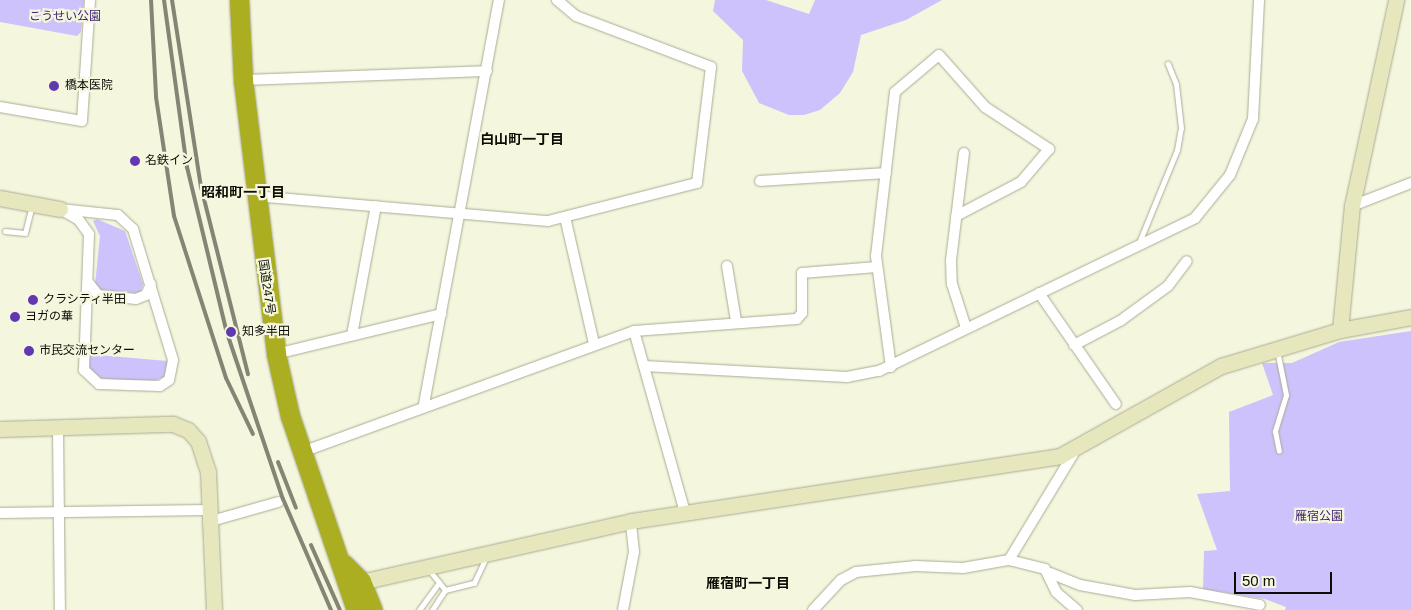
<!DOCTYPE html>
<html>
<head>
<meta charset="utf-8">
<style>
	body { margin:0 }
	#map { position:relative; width:1411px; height:610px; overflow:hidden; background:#f5f6de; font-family:Helvetica,"Noto Sans JP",sans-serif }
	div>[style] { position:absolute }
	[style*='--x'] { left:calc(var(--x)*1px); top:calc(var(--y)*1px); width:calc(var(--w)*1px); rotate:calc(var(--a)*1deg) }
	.green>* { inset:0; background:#cec2fc }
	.roads { filter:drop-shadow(0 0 1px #aaab94) drop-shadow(0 0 1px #aaab94) }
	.lane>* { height:5px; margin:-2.5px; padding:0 2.5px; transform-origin:2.5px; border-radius:2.5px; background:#fff }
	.street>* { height:10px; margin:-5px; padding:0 5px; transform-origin:5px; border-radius:5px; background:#fff }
	.secondary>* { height:15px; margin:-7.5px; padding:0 7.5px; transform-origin:7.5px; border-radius:7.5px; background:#e6e7bd }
	.highway>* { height:19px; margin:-9.5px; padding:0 9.5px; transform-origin:9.5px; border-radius:9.5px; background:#acae22 }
	.rail>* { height:4px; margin:-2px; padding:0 2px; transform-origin:2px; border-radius:2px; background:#858576 }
	.dots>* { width:14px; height:14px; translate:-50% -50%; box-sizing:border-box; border:2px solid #f5f6de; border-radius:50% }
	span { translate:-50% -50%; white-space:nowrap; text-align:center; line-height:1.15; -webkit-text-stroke:4.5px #f5f6de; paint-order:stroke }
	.park-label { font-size:12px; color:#3c1e73 }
	.poi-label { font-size:12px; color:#0d0d06 }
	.left { translate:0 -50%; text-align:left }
	.street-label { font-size:12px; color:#0d0d06 }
	.neighbourhood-label { font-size:14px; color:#0d0d06; font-weight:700 }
	.scale { position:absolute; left:1234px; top:572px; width:98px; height:22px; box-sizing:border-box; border:2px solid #0d0d06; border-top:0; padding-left:6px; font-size:15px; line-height:18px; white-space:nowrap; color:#0d0d06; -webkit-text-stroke:4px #f5f6de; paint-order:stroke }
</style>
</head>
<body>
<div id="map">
	<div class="green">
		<div style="clip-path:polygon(0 0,84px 0,81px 32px,77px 36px,0 22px)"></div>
		<div style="clip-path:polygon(715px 0,766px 0,809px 14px,815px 0,942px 0,906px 20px,861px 35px,853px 72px,840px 93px,820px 110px,804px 115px,789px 115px,759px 103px,742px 71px,743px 40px,713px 11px)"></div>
		<div style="clip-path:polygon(97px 219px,125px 231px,143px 284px,140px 293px,99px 291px,95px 285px,100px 236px,93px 221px)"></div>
		<div style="clip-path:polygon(1411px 331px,1411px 610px,1285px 610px,1286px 607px,1265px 599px,1203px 589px,1204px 551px,1217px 550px,1197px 494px,1230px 491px,1229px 412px,1273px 395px,1262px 363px,1292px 363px,1339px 342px)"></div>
		<div style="clip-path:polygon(87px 354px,167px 361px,168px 369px,164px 377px,146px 384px,99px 378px,89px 368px)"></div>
	</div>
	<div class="roads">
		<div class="lane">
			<div style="--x:5;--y:231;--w:20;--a:6"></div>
			<div style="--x:25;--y:233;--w:29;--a:-76"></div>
			<div style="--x:1138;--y:245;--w:103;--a:-67.7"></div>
			<div style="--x:1177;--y:150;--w:22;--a:-80"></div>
			<div style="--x:1181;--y:128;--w:44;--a:-96.5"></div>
			<div style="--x:1176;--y:84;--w:22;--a:-112"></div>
			<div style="--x:1277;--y:350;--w:46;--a:78.7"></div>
			<div style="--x:1286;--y:395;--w:38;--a:107"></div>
			<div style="--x:1275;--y:431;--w:20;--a:79"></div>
			<div style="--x:429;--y:570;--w:26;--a:51"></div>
			<div style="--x:445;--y:590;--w:30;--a:-14"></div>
			<div style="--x:474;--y:583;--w:29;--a:-65"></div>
			<div style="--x:419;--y:610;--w:34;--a:-54"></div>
			<div style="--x:432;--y:610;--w:24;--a:-57"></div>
		</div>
		<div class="street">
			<div style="--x:243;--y:80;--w:244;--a:-2.1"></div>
			<div style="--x:0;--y:107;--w:83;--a:9.7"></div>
			<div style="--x:82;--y:121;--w:121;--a:-86.2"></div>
			<div style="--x:964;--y:153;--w:109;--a:96.9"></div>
			<div style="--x:951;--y:261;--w:23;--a:88"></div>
			<div style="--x:952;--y:284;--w:46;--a:72.3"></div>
			<div style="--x:760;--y:181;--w:126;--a:-3.6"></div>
			<div style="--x:255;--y:196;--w:294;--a:4.9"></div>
			<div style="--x:548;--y:221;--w:154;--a:-14.3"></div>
			<div style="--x:697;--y:183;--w:117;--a:-83.1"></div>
			<div style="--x:711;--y:67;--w:144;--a:-159.3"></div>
			<div style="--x:576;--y:16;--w:25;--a:-140"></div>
			<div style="--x:1352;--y:206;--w:63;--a:-21.3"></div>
			<div style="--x:60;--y:209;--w:58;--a:5.9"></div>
			<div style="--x:118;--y:215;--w:21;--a:43"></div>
			<div style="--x:133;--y:229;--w:137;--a:73"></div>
			<div style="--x:173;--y:360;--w:20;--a:101"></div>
			<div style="--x:169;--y:380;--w:11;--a:146"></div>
			<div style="--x:160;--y:386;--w:61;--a:-178.1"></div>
			<div style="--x:99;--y:384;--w:21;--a:-137"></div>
			<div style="--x:84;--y:370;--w:136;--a:-87.9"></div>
			<div style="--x:89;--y:234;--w:17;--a:-126"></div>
			<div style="--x:79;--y:220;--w:22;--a:-150"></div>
			<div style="--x:565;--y:217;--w:130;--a:77.1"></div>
			<div style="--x:727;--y:266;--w:56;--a:80.7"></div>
			<div style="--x:88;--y:282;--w:16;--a:52"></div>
			<div style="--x:98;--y:295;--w:38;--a:6"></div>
			<div style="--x:136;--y:299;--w:11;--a:-22"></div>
			<div style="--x:146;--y:295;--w:12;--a:-66"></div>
			<div style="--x:1039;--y:293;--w:135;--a:55.3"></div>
			<div style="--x:634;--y:331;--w:189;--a:74.3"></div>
			<div style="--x:352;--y:335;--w:131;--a:-79.5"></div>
			<div style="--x:1074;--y:345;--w:52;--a:-27.6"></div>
			<div style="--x:1120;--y:321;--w:59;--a:-36.1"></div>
			<div style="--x:1168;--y:286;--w:31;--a:-53"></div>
			<div style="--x:276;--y:354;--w:170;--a:-13.6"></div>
			<div style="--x:644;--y:366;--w:203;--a:3.1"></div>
			<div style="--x:847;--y:377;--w:33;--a:-11"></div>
			<div style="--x:879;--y:371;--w:351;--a:-25.8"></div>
			<div style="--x:1195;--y:218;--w:55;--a:-50.9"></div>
			<div style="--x:1230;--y:175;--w:61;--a:-67.7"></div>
			<div style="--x:1253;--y:119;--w:119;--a:-87.1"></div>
			<div style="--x:891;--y:367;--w:112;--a:-97.7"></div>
			<div style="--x:876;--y:256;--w:165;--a:-83.4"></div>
			<div style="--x:895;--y:92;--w:57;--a:-40.1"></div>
			<div style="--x:939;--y:55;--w:69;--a:48.5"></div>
			<div style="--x:985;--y:107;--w:77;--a:33.3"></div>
			<div style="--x:1049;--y:149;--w:43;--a:130.3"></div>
			<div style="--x:1021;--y:182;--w:73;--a:152.4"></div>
			<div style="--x:424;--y:404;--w:411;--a:-79.5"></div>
			<div style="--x:58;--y:428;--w:182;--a:89.4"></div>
			<div style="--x:302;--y:452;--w:353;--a:-20"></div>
			<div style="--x:634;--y:331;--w:163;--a:-4.2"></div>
			<div style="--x:797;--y:319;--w:8;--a:-50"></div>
			<div style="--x:802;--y:313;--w:40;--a:-90"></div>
			<div style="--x:802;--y:273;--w:75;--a:-4.6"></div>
			<div style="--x:0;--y:513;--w:207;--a:-0.8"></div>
			<div style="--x:208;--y:522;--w:73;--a:-15.9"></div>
			<div style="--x:1009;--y:560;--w:37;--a:14"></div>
			<div style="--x:1045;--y:569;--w:25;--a:64"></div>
			<div style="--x:1056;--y:592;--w:28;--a:41"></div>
			<div style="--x:1050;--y:573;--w:32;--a:22"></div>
			<div style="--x:1080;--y:585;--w:56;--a:10.3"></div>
			<div style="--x:1135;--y:595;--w:55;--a:-3.1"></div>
			<div style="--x:1190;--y:592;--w:71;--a:10.5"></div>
			<div style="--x:623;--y:610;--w:59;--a:-79.3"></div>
			<div style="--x:634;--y:552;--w:31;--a:-96"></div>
			<div style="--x:813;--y:610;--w:41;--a:-47"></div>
			<div style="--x:841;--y:580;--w:17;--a:-28"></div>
			<div style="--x:856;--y:572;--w:60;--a:-5.7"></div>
			<div style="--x:916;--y:566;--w:47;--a:2.4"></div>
			<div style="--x:963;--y:568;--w:47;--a:-9.9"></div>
			<div style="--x:1009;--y:560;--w:127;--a:-58.8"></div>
		</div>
		<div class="secondary">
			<div style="--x:0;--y:198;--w:61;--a:10.4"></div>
			<div style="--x:1340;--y:330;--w:125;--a:-84.5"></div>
			<div style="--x:1352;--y:206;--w:211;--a:-77.9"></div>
			<div style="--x:0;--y:429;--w:173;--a:-1.7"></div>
			<div style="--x:173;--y:424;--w:16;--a:22"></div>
			<div style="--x:188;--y:430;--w:15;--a:48"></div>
			<div style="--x:198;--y:441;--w:33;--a:72"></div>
			<div style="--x:208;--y:472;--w:138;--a:87.5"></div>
			<div style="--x:352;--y:584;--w:286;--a:-12.7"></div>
			<div style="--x:631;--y:521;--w:434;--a:-8.6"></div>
			<div style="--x:1060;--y:456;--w:184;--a:-29.2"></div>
			<div style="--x:1221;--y:366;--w:124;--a:-16.8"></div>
			<div style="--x:1340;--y:330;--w:72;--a:-10.4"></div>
		</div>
		<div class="highway">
			<div style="--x:239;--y:0;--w:80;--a:87.1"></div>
			<div style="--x:243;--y:80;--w:276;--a:83.1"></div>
			<div style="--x:276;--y:354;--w:64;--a:77.3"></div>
			<div style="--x:290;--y:416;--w:205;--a:71.2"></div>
			<div style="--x:344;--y:564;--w:24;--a:45"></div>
			<div style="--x:361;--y:581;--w:31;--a:68"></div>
		</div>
	</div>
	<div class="rail">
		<div style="--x:151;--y:0;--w:97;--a:87"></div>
		<div style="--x:156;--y:97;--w:120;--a:81.4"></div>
		<div style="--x:174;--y:216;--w:170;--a:72.2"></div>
		<div style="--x:226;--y:378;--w:62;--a:64.3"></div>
		<div style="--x:164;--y:0;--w:169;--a:82.2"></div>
		<div style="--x:187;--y:167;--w:171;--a:76.5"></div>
		<div style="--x:227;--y:333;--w:175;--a:71.4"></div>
		<div style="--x:283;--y:499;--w:121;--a:66.6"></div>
		<div style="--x:172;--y:0;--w:189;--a:81.2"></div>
		<div style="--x:201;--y:187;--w:193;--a:75.9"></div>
		<div style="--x:278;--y:462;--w:49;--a:68.6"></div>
		<div style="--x:311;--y:545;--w:71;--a:66"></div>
	</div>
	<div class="dots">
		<div style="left:54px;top:86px;background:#6238b0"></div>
		<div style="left:135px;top:161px;background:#6238b0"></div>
		<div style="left:33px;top:300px;background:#6238b0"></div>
		<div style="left:15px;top:317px;background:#6238b0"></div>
		<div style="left:231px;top:332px;background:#6238b0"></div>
		<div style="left:29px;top:351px;background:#6238b0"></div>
	</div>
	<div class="park-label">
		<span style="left:65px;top:17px">こうせい公園</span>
		<span style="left:1319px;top:517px">雁宿公園</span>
	</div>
	<div class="poi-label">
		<span class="left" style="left:65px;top:86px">橋本医院</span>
		<span class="left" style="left:145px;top:161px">名鉄イン</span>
		<span class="left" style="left:43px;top:300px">クラシティ半田</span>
		<span class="left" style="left:25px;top:317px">ヨガの華</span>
		<span class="left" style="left:242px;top:332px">知多半田</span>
		<span class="left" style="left:39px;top:351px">市民交流センター</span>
	</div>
	<div class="street-label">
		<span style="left:266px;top:287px;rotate:82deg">国道247号</span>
	</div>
	<div class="neighbourhood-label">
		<span style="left:522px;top:139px">白山町一丁目</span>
		<span style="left:243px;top:192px">昭和町一丁目</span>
		<span style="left:748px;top:583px">雁宿町一丁目</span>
	</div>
	<div class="scale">50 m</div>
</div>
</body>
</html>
